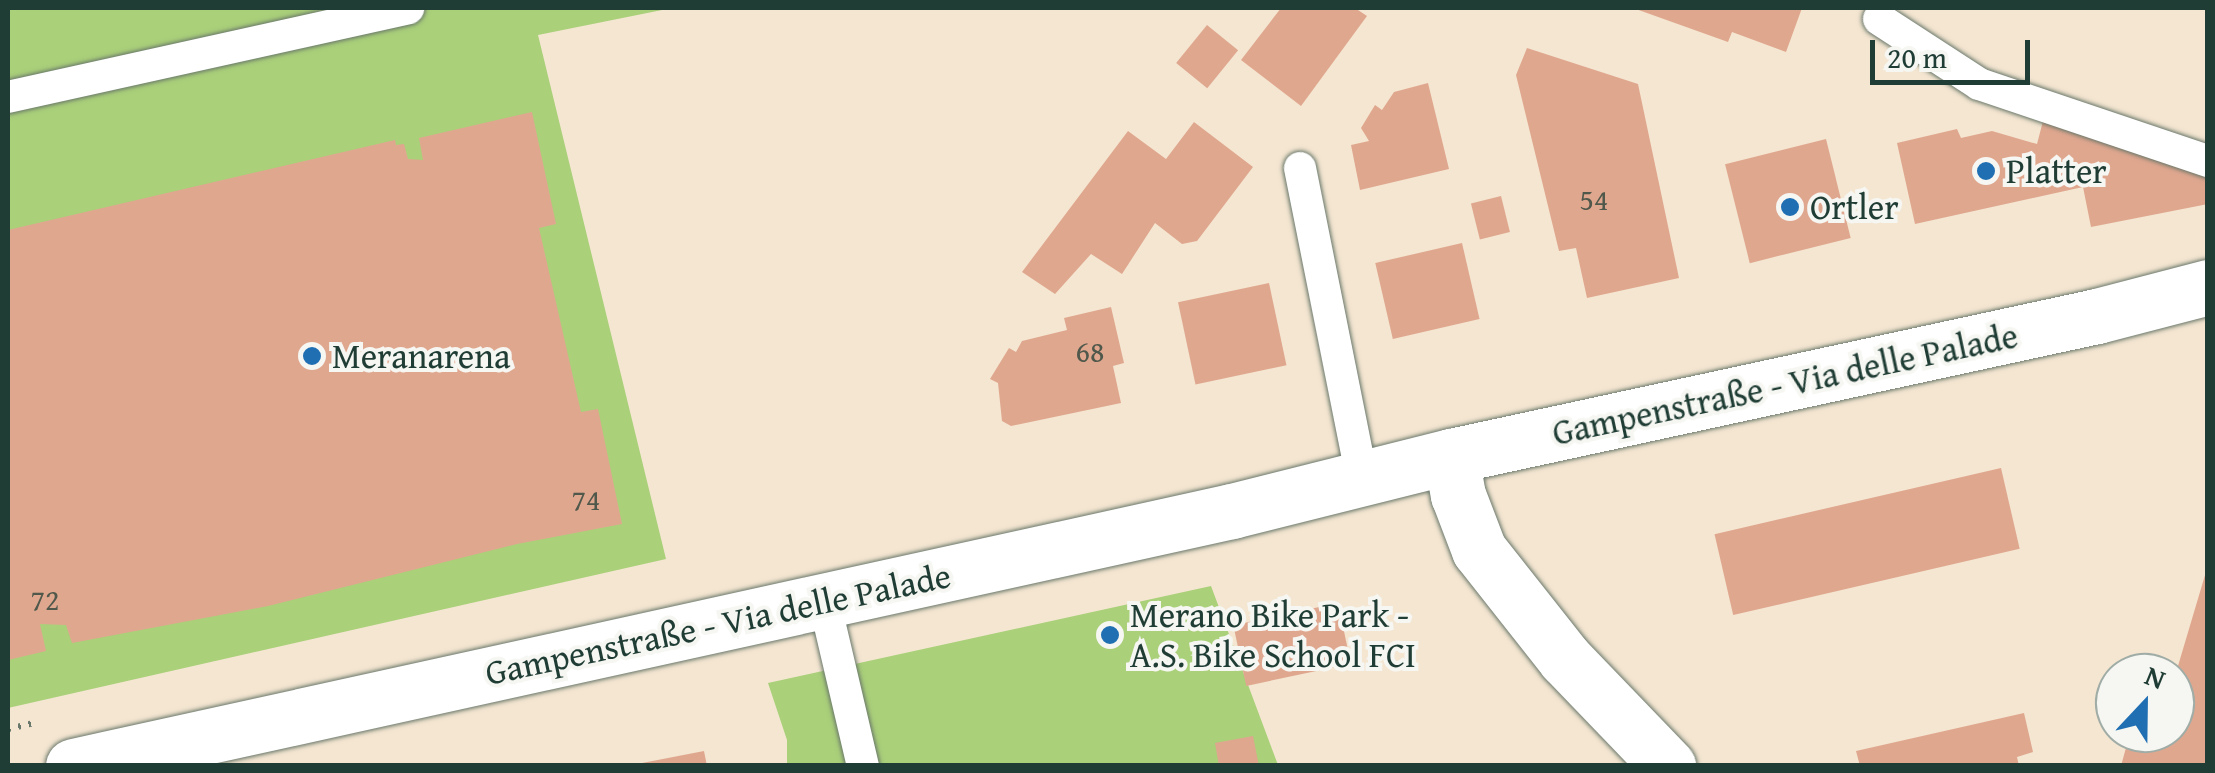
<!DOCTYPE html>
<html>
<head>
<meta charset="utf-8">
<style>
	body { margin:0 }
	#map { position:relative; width:2215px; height:773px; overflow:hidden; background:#f4e6d1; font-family:"Gentium Book Plus",serif }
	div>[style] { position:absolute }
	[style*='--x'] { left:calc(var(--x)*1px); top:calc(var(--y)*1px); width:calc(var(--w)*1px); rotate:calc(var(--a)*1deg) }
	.green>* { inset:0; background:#aad07a }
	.building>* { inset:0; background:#e0a78f; transform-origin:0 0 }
	.path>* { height:6px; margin-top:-3px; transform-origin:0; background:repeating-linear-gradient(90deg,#6a786b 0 2.5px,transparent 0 10.5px) }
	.roads { filter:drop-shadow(0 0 2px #6a786b) drop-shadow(0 0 2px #6a786b) }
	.lane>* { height:32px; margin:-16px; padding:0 16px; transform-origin:16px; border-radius:16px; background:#fff }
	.street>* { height:55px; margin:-27.5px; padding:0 27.5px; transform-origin:27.5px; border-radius:27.5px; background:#fff }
	.primary>* { height:55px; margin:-27.5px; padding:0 27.5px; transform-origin:27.5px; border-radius:27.5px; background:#fff }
	.dots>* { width:28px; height:28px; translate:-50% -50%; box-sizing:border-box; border:5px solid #f6f6f2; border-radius:50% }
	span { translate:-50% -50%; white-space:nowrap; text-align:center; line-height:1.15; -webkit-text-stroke:8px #f6f6f2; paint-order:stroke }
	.number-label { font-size:30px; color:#4f584b }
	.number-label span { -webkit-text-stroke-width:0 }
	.poi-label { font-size:35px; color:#1f3d34 }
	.left { translate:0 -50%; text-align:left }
	.street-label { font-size:35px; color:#1f3d34 }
	.frame { position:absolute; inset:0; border:10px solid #1f3d34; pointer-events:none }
	.north { position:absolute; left:2095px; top:653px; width:100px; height:100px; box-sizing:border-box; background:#f6f6f2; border:2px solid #a0aca6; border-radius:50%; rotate:22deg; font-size:28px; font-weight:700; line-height:40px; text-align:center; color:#1f3d34 }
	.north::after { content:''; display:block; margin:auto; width:35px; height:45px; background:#1f6fb2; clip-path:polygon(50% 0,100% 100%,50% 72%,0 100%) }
	.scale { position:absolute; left:1870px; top:40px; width:160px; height:45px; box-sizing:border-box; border:5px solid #1f3d34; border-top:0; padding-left:12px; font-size:30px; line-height:35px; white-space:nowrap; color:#1f3d34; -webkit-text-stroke:8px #f6f6f2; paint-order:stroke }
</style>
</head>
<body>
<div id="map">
	<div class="green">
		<div style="clip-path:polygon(8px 8px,672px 8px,538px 35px,666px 559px,8px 708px)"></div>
		<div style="clip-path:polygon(1211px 586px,1278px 765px,787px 765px,787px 740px,768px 683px)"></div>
	</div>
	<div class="building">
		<div style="clip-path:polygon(1281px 8px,1355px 8px,1367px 16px,1301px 106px,1241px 60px)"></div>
		<div style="clip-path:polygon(1633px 8px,1802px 8px,1786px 52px,1732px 32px,1728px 42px)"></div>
		<div style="left:1207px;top:25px;width:40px;height:49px;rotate:39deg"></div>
		<div style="clip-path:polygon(1527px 48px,1638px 84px,1679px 278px,1587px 298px,1576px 248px,1559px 251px,1516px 75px)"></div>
		<div style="clip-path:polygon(1428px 83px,1449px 169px,1360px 190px,1351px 145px,1369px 141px,1361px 128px,1375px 105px,1382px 110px,1394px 92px)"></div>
		<div style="clip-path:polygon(532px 112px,556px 224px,539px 228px,581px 412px,598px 409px,622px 524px,517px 544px,268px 606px,72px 643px,66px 625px,40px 624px,46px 651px,8px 660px,8px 230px,395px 140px,396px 145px,404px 144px,408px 159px,423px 160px,419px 138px)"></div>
		<div style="clip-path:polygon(2043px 121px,2208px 167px,2208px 204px,2091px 227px,2083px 187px,1915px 224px,1897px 143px,1957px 129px,1961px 138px,1992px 131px,2037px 144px)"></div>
		<div style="clip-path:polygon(1194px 122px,1253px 167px,1197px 241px,1182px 244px,1155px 223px,1122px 274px,1091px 254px,1055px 294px,1022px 272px,1128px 131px,1166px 159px)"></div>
		<div style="left:1826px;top:139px;width:102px;height:104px;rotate:76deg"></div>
		<div style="left:1501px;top:196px;width:37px;height:31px;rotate:76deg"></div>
		<div style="left:1462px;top:243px;width:78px;height:89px;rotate:77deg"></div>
		<div style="left:1269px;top:283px;width:84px;height:93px;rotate:78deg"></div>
		<div style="clip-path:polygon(1111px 307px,1124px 363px,1113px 366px,1121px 403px,1011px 426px,1002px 421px,998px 383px,990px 379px,1009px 348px,1016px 352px,1022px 341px,1067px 330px,1064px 318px)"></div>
		<div style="left:2001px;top:468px;width:83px;height:294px;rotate:77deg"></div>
		<div style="clip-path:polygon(2208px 565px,2208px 766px,2121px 766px,2130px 733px,2175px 733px,2175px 713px,2183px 715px,2190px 689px,2175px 685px,2175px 676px)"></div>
		<div style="left:1338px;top:603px;width:62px;height:107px;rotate:78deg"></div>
		<div style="clip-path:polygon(2024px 713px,2033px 752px,2017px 757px,2019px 766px,1860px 766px,1856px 751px)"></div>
		<div style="clip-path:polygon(1253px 736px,1259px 766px,1219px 766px,1215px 743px)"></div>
		<div style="clip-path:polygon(704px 751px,707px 766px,637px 766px,637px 764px)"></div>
	</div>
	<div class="path">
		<div style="--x:8;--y:729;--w:31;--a:-13"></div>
	</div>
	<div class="roads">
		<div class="lane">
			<div style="--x:1879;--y:19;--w:119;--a:33"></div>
			<div style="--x:1979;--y:84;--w:242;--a:18.6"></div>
			<div style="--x:8;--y:97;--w:410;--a:-12.5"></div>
			<div style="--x:1300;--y:168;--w:315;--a:78.7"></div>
			<div style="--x:824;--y:600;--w:171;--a:76.8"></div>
		</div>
		<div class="street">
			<div style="--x:1451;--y:456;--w:40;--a:80"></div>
			<div style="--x:1458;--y:495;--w:59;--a:69.1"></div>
			<div style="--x:1479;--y:550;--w:139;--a:51.7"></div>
			<div style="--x:1565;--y:659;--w:149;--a:46.1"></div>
		</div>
		<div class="primary">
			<div style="--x:73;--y:766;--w:1187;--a:-12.41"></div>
			<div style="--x:1232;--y:511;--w:226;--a:-14.1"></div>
			<div style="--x:1451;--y:456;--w:661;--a:-12.23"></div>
			<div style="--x:2097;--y:316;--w:115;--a:-14.6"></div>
		</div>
	</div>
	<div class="dots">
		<div style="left:1986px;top:171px;background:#1f6fb2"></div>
		<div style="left:1790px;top:207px;background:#1f6fb2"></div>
		<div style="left:312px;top:356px;background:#1f6fb2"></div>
		<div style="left:1110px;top:635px;background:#1f6fb2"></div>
	</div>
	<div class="number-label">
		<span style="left:1594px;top:199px">54</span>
		<span style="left:1090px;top:351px">68</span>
		<span style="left:586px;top:499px">74</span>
		<span style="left:45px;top:599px">72</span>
	</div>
	<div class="poi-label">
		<span class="left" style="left:2006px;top:171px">Platter</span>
		<span class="left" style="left:1810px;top:207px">Ortler</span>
		<span class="left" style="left:332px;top:356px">Meranarena</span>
		<span class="left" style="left:1130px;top:635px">Merano Bike Park -<br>A.S. Bike School FCI</span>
	</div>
	<div class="street-label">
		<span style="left:1785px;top:384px;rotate:-12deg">Gampenstraße - Via delle Palade</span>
		<span style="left:718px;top:624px;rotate:-12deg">Gampenstraße - Via delle Palade</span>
	</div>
	<div class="frame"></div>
	<div class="north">N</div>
	<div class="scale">20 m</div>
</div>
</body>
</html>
